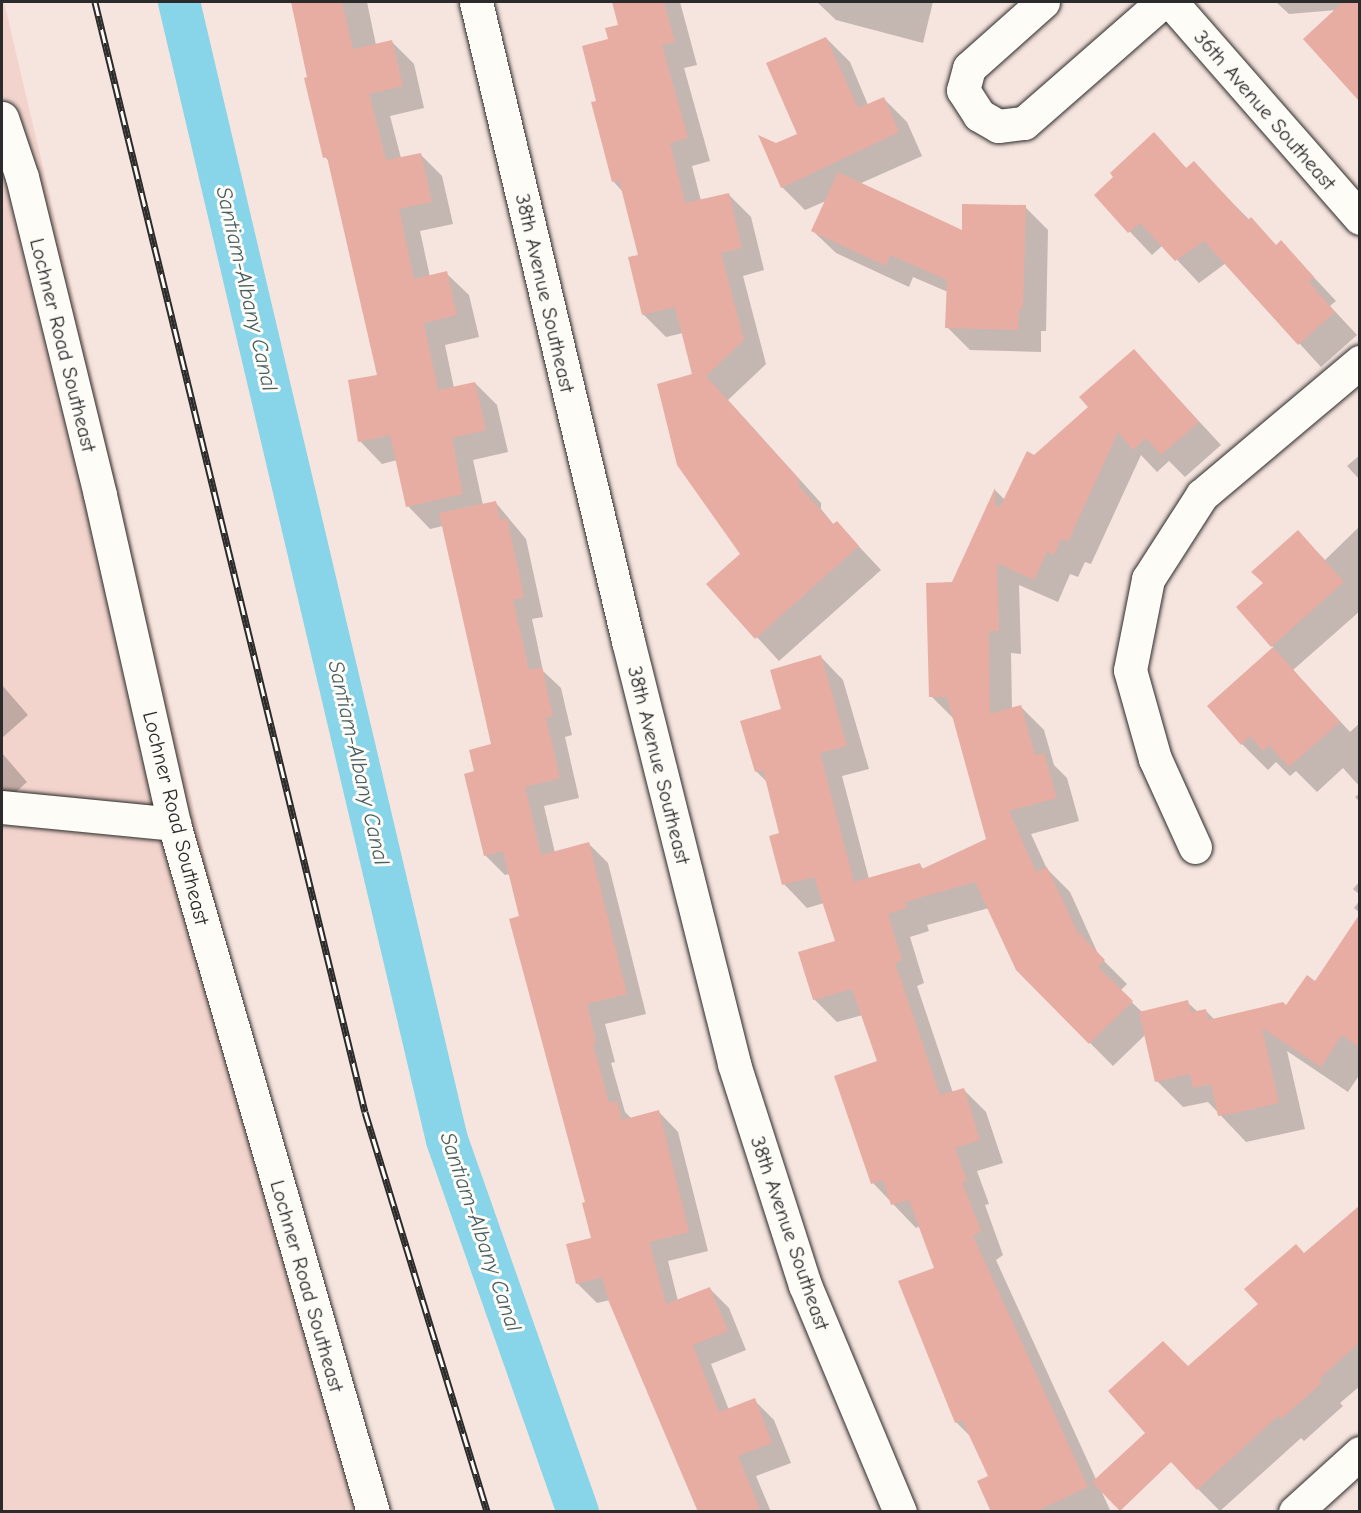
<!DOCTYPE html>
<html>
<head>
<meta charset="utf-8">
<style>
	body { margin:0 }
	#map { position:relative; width:1361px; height:1513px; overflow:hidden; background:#f6e4de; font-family:"Comic Neue",sans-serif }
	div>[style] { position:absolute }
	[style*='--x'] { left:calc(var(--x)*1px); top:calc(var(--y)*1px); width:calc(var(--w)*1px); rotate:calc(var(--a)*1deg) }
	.built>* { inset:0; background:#f2d4cc }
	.shadow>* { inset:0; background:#0003 }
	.canal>* { height:42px; margin:-21px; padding:0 21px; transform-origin:21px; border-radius:21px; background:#88d4e8 }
	.building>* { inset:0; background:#e7ada2 }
	.roads { filter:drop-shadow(0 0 2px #2b2b2b) drop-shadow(0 0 2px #2b2b2b) }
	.minor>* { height:33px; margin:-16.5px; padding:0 16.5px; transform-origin:16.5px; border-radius:16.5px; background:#fdfcf7 }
	.rail>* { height:7px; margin-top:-3.5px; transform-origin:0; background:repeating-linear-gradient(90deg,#fdfcf7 0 14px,#2b2b2b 0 28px); box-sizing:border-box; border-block:2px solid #2b2b2b }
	span { translate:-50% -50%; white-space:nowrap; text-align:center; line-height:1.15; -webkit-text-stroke:6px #fdfcf7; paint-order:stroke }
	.street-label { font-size:21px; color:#2b2b2b }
	.water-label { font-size:22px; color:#475e64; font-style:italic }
	.frame { position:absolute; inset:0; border:3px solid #2b2b2b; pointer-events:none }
</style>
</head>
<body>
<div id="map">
	<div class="built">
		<div style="clip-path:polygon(2px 2px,4px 2px,359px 1511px,2px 1512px)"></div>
	</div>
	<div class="shadow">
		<div style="clip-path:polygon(293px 2px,367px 2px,376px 45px,392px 42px,414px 64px,424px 108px,390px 116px,401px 158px,420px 154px,442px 176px,453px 224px,420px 231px,430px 277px,446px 273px,469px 295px,479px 337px,445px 345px,454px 388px,475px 383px,497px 405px,508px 452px,473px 460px,483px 505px,496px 503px,526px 539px,543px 617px,532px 619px,543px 671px,561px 688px,572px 735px,565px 737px,579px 798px,544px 806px,555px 853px,589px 844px,608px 863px,646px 1014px,605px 1024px,615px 1062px,611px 1063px,625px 1112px,632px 1119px,659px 1112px,678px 1132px,708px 1251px,668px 1261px,678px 1301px,710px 1289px,729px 1308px,746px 1350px,711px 1364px,729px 1410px,754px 1400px,774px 1420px,791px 1463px,756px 1476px,771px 1512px,699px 1512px,610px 1300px,597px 1303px,578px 1284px,593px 1239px,587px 1203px,510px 874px,505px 875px,485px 855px,476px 772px,492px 745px,443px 526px,430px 529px,408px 506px,397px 460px,382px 464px,360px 441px,379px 376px,330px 162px,325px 157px)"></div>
		<div style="clip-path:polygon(613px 2px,680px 2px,697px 65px,684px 68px,710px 161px,692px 166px,701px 201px,728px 194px,751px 217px,764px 270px,743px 276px,766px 364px,728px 400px,821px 503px,821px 509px,834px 525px,837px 523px,881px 570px,779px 661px,708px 584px,742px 554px,683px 333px,666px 337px,643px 314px,640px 256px,623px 192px,613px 181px,598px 102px,610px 40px,619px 26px)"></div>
		<div style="clip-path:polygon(817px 2px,933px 2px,923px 43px,836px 20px)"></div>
		<div style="clip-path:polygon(1276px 2px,1360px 2px,1360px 98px,1347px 85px,1336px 10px,1289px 14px)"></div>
		<div style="clip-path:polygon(826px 38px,850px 62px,868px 105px,884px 99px,907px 122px,922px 156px,859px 184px,963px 232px,1025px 207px,1048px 230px,1046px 331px,1041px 331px,1041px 352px,970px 350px,947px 327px,948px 292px,913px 277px,909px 287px,836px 253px,813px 231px,826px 201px,805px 210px,782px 187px,776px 145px,799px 134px)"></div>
		<div style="clip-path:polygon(1176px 157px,1187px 169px,1216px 186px,1276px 247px,1281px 242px,1336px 301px,1330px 306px,1357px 335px,1321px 367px,1226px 263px,1199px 283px,1163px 245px,1152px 255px,1096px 196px)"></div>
		<div style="clip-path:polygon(1134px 351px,1221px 445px,1185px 477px,1169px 461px,1157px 472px,1141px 455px,1091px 564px,1085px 562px,1078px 577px,1070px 574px,1058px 602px,1019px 585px,1021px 654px,1011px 653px,1012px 710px,1021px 707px,1044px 730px,1054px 765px,1067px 778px,1079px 821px,1031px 834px,1047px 869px,1070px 892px,1099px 956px,1127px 984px,1120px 991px,1142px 1012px,1187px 1002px,1198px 1012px,1206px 1011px,1215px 1020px,1287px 1007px,1316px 983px,1360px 918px,1360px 1074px,1348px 1092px,1287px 1051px,1305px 1129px,1246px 1142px,1208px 1102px,1183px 1107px,1157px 1081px,1146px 1034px,1113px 1066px,1017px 969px,989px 908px,927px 925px,929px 931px,910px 937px,924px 983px,917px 986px,953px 1093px,963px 1089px,986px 1112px,1003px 1163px,977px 1171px,989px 1204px,985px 1205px,1003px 1255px,996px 1260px,1110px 1510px,993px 1512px,990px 1476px,972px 1438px,956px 1422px,936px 1269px,920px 1226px,916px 1228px,873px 1183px,879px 1062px,863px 1015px,837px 1022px,814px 999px,837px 942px,824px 903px,807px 908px,784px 884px,781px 834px,768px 783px,757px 772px,742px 722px,783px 710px,820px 656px,843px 680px,869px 769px,842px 776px,869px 879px,920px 865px,924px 870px,988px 840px,954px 719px,931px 696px,953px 584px,995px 490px,1005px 500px,1035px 457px,1090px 407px)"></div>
		<div style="clip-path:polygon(1360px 455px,1360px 480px,1347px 466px)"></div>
		<div style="clip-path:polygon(1360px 526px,1360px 611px,1293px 670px,1350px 732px,1360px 723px,1360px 787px,1343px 768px,1317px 792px,1296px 771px,1290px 776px,1276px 762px,1268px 770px,1242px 744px,1274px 648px,1238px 607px,1265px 584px,1298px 532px,1325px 560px)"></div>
		<div style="clip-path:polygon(2px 685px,28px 715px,2px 738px)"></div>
		<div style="clip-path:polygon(2px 753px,27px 782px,2px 805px)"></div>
		<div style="clip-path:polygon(1360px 793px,1360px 802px,1355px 797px)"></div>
		<div style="clip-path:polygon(1360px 881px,1360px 895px,1353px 889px)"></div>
		<div style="clip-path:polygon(1360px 900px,1360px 913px,1354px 908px)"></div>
		<div style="clip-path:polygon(1360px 1208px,1360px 1386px,1340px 1403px,1343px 1406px,1304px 1441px,1301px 1438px,1220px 1511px,1198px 1489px,1188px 1368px,1260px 1304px,1304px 1254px)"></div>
	</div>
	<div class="canal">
		<div style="--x:179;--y:2;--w:1169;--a:76.75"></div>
		<div style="--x:447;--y:1140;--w:394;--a:70.6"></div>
	</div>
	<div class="building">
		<div style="clip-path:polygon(291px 2px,342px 2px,353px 49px,392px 40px,403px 86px,369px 94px,386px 160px,421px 153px,432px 202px,399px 209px,414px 279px,447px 271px,457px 315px,424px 323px,438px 390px,475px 382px,486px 430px,452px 438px,463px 494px,406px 507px,390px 435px,358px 442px,348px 380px,377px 375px,327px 157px,323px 158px,304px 78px,307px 77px)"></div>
		<div style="clip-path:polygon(612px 2px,664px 2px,675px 42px,662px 45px,688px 138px,670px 143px,685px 203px,729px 193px,742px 248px,721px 253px,744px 340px,706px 376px,799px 479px,798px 485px,833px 524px,837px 521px,859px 546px,755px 639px,706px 584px,740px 554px,677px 465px,657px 384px,692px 374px,675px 307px,642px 315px,628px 257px,638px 255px,619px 180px,612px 182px,591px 102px,596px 101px,582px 46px,608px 39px,605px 28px,618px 25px)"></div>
		<div style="clip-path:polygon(1343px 2px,1359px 2px,1359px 101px,1303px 39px)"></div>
		<div style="clip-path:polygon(826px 37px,858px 108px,884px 97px,899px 132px,781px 188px,758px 135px,776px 143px,797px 134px,766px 63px)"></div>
		<div style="clip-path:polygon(1154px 132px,1186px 168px,1194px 161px,1248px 220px,1251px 217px,1276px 245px,1281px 240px,1314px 277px,1309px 282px,1335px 312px,1298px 345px,1204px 241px,1175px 261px,1140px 223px,1128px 233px,1094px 195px,1113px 177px,1110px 173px)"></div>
		<div style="clip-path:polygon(838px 172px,962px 230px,962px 204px,1026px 205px,1023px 309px,1019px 309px,1018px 330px,945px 328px,947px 280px,890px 255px,886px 266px,811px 231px)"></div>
		<div style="clip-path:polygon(1134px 349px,1199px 422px,1161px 455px,1146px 438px,1133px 450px,1118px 432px,1068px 542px,1061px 539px,1054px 555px,1047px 552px,1034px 580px,997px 563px,999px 631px,989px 631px,990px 714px,1021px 705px,1035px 755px,1044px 753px,1057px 798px,1009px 811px,1036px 872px,1047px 867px,1077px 931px,1105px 960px,1098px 967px,1133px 1001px,1089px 1044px,1016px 970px,975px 882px,905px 902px,907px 908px,888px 914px,902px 960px,895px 963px,940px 1095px,964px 1088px,980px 1140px,955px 1148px,967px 1181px,962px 1182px,981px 1231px,973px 1236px,1088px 1487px,1035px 1512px,991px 1512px,977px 1481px,988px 1476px,962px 1420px,955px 1423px,898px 1281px,934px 1268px,909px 1200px,891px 1205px,883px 1180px,871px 1184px,834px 1076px,877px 1061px,852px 989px,813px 1000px,798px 952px,835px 941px,814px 877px,782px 885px,769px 836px,779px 833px,763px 770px,755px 772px,740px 721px,781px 709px,770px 670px,821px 655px,847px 746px,820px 753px,854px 882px,920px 863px,922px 869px,986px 839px,947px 697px,929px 697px,926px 583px,952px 582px,995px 488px,995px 505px,1000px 507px,1027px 451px,1034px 455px,1088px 407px,1079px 397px)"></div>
		<div style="clip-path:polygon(496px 501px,500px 520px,507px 518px,524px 597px,513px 600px,529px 670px,542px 667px,553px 716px,546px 718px,560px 778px,525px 787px,541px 855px,589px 842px,627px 994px,587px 1004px,596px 1043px,593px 1044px,609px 1103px,617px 1101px,622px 1120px,659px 1110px,689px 1232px,649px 1242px,666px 1304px,710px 1287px,728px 1331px,693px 1345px,719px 1412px,755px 1398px,772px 1443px,738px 1456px,761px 1512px,698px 1512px,609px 1302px,602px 1277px,576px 1284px,566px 1244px,591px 1238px,582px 1203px,585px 1202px,509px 919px,519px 916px,503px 851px,484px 856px,464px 774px,474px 771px,469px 750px,491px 744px,439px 513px)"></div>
		<div style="clip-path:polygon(1298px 530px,1344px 582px,1271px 647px,1236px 607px,1263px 583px,1251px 572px)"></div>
		<div style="clip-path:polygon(1273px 647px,1340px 722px,1289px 767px,1269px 745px,1263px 751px,1250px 736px,1241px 745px,1207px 706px)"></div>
		<div style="clip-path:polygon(1359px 915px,1359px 1047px,1342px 1035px,1321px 1067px,1262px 1028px,1279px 1103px,1230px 1114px,1218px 1116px,1211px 1084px,1193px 1088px,1190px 1074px,1155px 1082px,1139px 1012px,1188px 1000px,1191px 1012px,1206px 1009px,1208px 1020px,1283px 1002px,1286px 1005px,1307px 975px,1315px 981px)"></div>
		<div style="clip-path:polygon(1359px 1206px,1359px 1343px,1319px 1379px,1322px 1383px,1281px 1419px,1278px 1416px,1197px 1490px,1171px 1462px,1120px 1511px,1092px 1482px,1145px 1433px,1108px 1391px,1163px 1341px,1188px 1366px,1258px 1304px,1244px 1289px,1296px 1244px,1304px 1253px)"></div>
	</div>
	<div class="roads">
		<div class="minor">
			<div style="--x:476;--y:2;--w:657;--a:76.62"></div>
			<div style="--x:628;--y:641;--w:436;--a:75.9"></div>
			<div style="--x:734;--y:1064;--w:232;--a:72.2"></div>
			<div style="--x:805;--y:1285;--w:246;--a:67.3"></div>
			<div style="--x:1043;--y:2;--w:99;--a:138.3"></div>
			<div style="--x:969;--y:68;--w:23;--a:105"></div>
			<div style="--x:963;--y:90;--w:30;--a:57"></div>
			<div style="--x:979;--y:115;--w:22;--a:30"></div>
			<div style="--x:998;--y:126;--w:26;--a:-7"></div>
			<div style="--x:1024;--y:123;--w:184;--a:-41.2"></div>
			<div style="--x:1171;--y:2;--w:287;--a:48.8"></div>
			<div style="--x:2;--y:118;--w:62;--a:71.3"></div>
			<div style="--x:22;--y:177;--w:327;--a:76.2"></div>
			<div style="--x:100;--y:495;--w:337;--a:77.3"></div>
			<div style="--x:174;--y:824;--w:716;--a:73.87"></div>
			<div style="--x:2;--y:807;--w:173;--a:5.6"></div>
			<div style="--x:1195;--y:847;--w:97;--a:-114.4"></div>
			<div style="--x:1155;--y:759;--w:92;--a:-105.7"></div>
			<div style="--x:1130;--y:670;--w:93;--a:-78.8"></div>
			<div style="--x:1148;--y:579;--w:100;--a:-57.3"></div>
			<div style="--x:1202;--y:495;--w:207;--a:-40.1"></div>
			<div style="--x:1295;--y:1512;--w:88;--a:-42.2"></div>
		</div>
	</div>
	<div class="rail">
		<div style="--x:95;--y:2;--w:1142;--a:76.33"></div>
		<div style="--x:365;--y:1112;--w:418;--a:73"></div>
	</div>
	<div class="street-label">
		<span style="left:1265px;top:110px;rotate:49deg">36th Avenue Southeast</span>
		<span style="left:545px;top:293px;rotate:77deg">38th Avenue Southeast</span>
		<span style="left:63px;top:345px;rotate:76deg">Lochner Road Southeast</span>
		<span style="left:659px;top:765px;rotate:76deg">38th Avenue Southeast</span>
		<span style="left:176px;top:818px;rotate:76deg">Lochner Road Southeast</span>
		<span style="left:790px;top:1233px;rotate:71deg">38th Avenue Southeast</span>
		<span style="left:307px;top:1286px;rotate:74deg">Lochner Road Southeast</span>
	</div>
	<div class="water-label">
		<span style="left:246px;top:289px;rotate:77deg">Santiam-Albany Canal</span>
		<span style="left:358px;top:763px;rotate:77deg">Santiam-Albany Canal</span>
		<span style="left:480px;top:1232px;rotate:71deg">Santiam-Albany Canal</span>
	</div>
	<div class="frame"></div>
</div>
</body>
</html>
